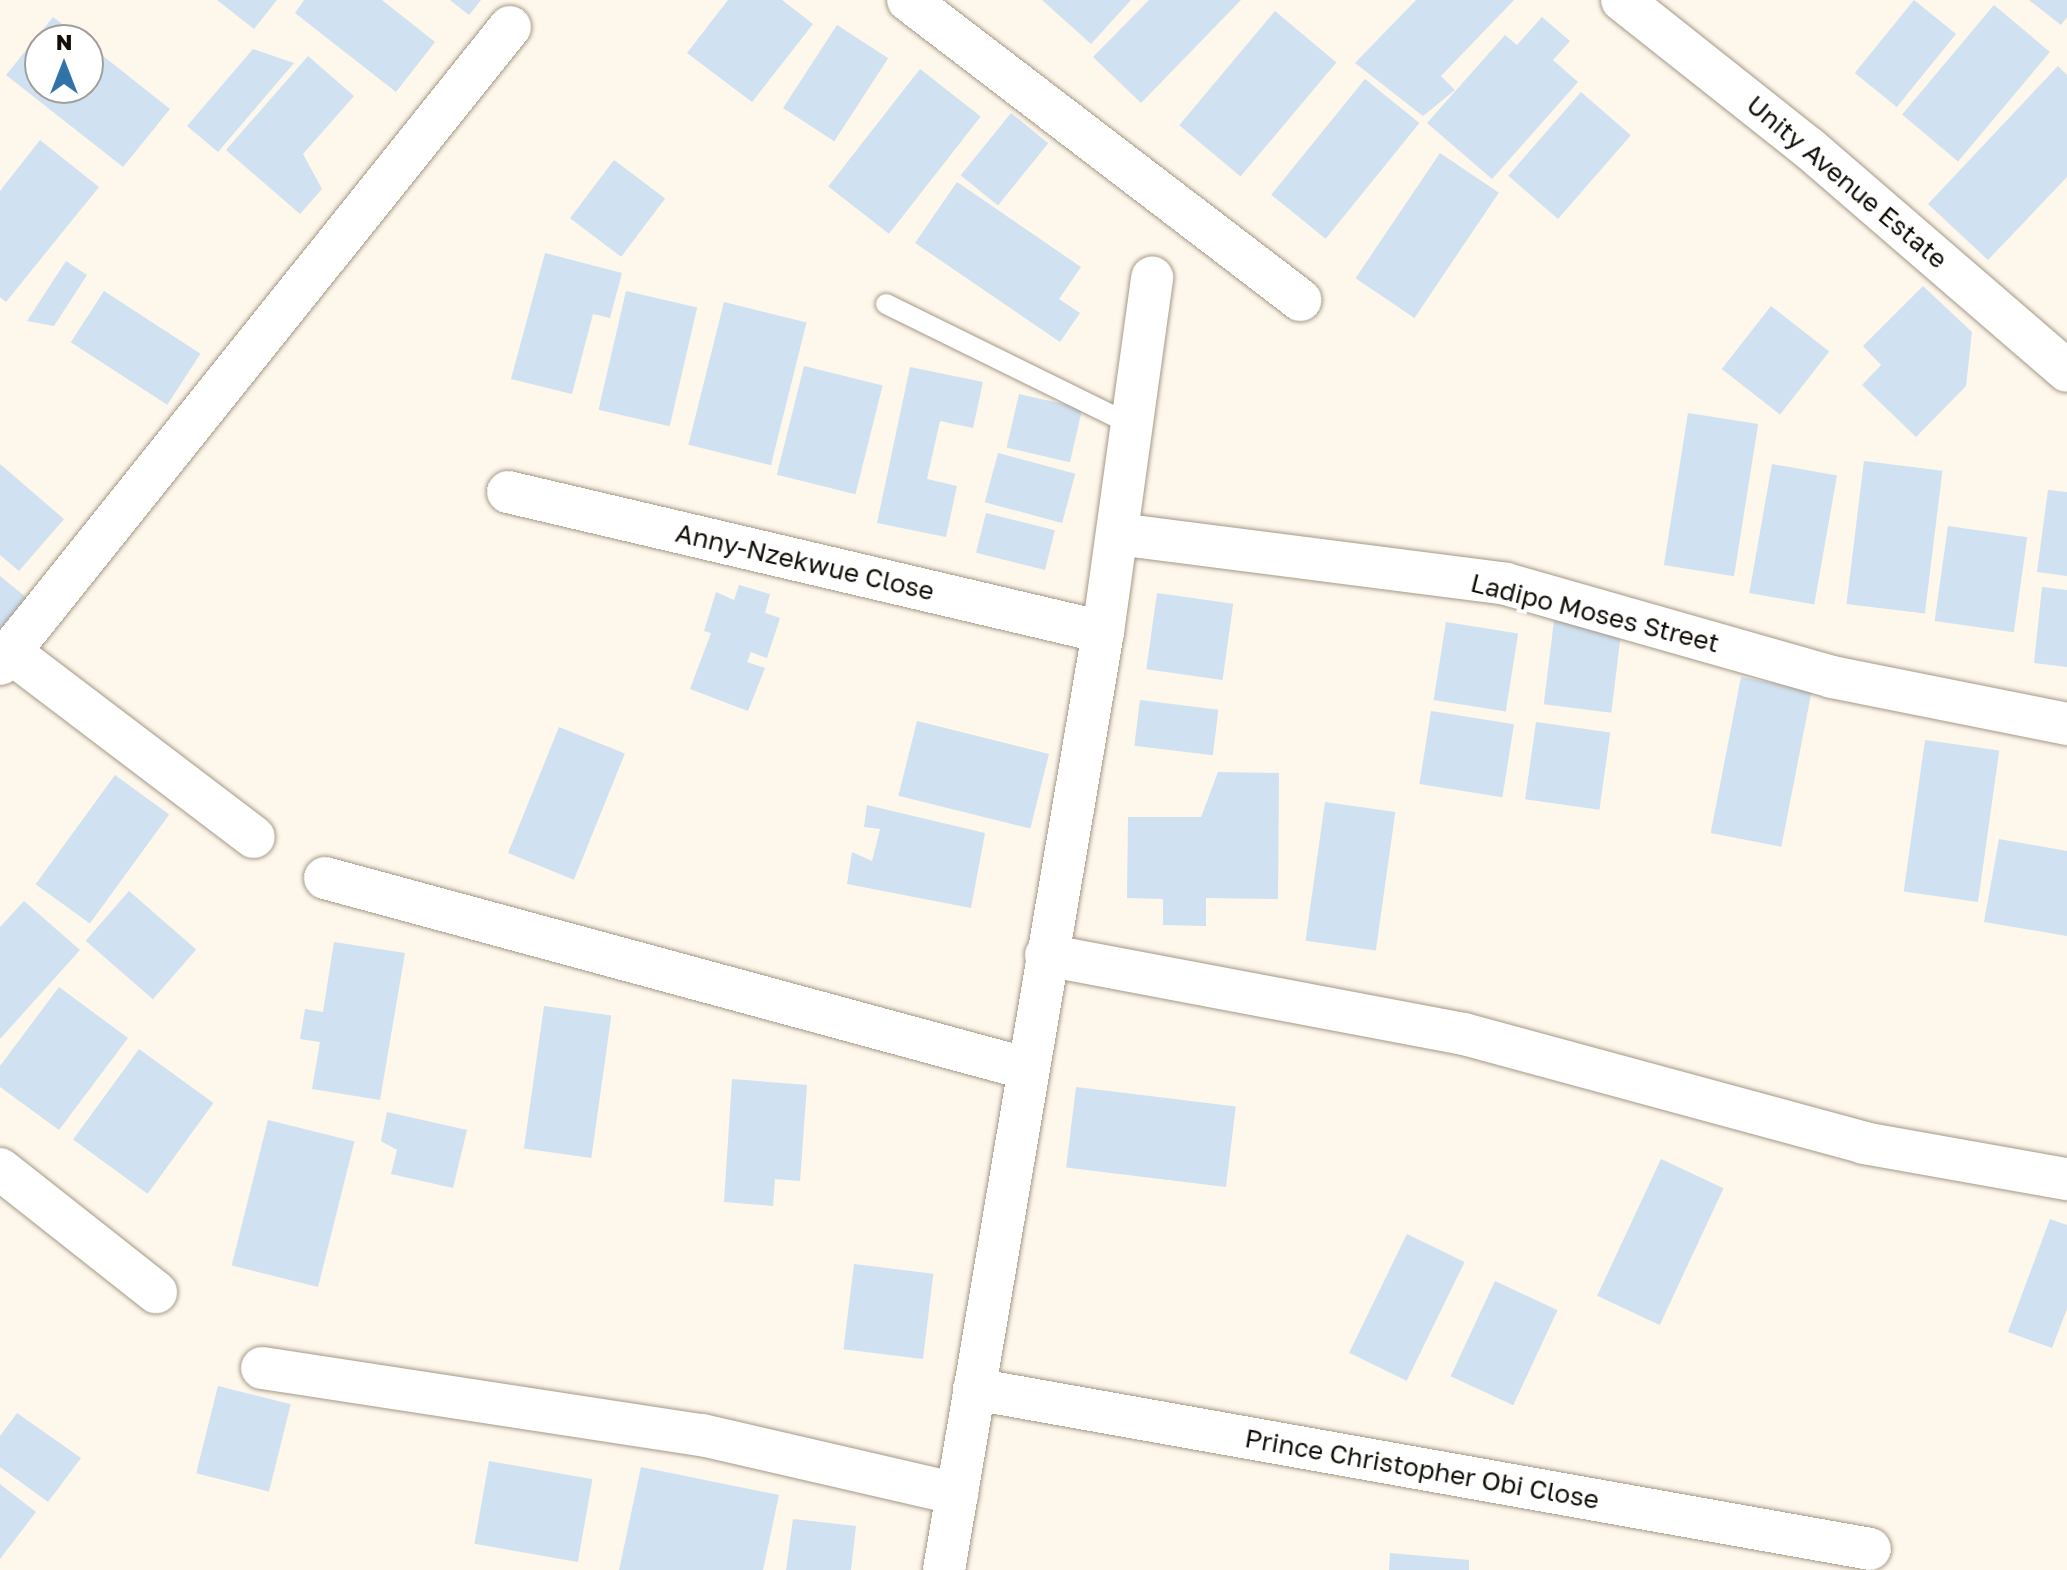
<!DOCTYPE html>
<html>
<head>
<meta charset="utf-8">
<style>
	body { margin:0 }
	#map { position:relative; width:2067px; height:1570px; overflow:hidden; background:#fef7eb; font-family:"Golos Text",sans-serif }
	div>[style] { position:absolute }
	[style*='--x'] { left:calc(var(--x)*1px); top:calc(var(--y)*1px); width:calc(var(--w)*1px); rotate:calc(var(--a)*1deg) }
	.building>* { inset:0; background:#d0e1f1; transform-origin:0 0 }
	.roads { filter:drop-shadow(0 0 2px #a49987) drop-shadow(0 0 2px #a49987) }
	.lane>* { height:20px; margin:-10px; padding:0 10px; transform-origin:10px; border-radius:10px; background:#fff }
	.street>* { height:42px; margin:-21px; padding:0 21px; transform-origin:21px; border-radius:21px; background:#fff }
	span { translate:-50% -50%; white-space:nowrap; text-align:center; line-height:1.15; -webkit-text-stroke:8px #fff; paint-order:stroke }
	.street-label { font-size:26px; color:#130f08 }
	.north { position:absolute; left:24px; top:24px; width:80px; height:80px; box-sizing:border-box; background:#fff; border:2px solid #a19f9c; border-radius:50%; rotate:0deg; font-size:22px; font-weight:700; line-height:32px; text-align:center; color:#130f08 }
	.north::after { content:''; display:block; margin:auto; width:28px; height:36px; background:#3172a9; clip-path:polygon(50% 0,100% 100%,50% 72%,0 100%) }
</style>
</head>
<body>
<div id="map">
	<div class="building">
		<div style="clip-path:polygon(217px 0,277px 0,254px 29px)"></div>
		<div style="clip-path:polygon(304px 0,382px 0,435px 42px,396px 92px,295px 13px)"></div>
		<div style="clip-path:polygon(450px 0,481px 0,469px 15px)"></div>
		<div style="clip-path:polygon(728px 0,782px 0,813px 24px,752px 102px,687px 53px)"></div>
		<div style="clip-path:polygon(1042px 0,1131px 0,1091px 44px)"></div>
		<div style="clip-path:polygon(1149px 0,1241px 0,1141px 103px,1093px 57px)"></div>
		<div style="clip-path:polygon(1416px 0,1514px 0,1441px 76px,1455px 90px,1423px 116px,1355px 63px)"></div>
		<div style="left:1914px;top:0;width:54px;height:94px;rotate:39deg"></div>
		<div style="clip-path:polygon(2029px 0,2067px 0,2067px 17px,2061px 25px)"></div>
		<div style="left:1994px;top:5px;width:73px;height:143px;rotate:40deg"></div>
		<div style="left:1275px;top:11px;width:80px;height:149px;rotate:40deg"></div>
		<div style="clip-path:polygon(53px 17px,83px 40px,40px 40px,40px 88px,88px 88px,88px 44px,170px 109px,123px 167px,6px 75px)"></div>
		<div style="clip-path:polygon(1542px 17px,1570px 41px,1553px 60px,1578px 82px,1492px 179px,1427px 123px,1505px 35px,1517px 45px)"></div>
		<div style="left:837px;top:25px;width:61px;height:99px;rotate:33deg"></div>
		<div style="clip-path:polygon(253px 49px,294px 63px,218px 152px,187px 126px)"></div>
		<div style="clip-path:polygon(308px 56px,354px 96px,303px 154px,322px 189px,300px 214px,226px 150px)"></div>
		<div style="clip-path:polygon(2058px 66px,2067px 75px,2067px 177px,1988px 260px,1928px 204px)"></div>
		<div style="left:920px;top:69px;width:77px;height:149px;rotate:38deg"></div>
		<div style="left:1365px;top:79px;width:70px;height:149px;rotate:39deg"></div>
		<div style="left:1581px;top:92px;width:66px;height:111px;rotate:41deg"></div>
		<div style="left:1011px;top:113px;width:48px;height:80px;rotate:39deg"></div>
		<div style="clip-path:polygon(40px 140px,99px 187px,6px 302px,0 297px,0 191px)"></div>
		<div style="left:1440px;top:153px;width:71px;height:151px;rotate:34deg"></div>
		<div style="left:614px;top:160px;width:64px;height:73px;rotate:37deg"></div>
		<div style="clip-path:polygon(957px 182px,1081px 267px,1059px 299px,1080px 313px,1060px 342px,915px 243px)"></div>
		<div style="clip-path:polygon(545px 253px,622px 273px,610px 318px,593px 314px,572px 394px,511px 379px)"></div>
		<div style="clip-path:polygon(66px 261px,87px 275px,54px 326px,27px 321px)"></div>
		<div style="clip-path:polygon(1923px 286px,1972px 332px,1966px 386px,1916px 437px,1862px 385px,1881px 365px,1863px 346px)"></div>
		<div style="left:104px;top:291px;width:115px;height:61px;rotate:33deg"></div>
		<div style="left:626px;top:291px;width:73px;height:122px;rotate:13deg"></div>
		<div style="left:724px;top:302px;width:85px;height:147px;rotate:14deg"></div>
		<div style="left:1771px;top:306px;width:74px;height:80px;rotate:38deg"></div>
		<div style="left:804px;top:366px;width:81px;height:112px;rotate:14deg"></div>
		<div style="clip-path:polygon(910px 367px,983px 382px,973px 428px,940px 421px,927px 479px,957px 486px,946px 537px,877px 523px)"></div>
		<div style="left:1019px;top:394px;width:65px;height:55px;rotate:13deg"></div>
		<div style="left:1688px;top:413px;width:71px;height:154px;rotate:9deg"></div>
		<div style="left:998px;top:453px;width:80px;height:51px;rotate:15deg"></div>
		<div style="left:1864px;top:461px;width:79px;height:144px;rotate:7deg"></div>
		<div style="clip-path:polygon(0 464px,64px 519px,19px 571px,0 555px)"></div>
		<div style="left:1772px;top:464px;width:66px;height:131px;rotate:10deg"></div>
		<div style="clip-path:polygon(2048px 490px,2067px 492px,2067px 576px,2037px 572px)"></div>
		<div style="left:986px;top:513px;width:71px;height:41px;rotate:14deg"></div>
		<div style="left:1948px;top:526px;width:80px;height:96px;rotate:8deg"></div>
		<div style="clip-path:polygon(0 576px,27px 598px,0 631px)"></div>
		<div style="clip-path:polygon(739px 585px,770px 594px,765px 613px,780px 618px,767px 658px,751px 652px,747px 662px,765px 668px,748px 711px,690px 689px,711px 633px,704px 631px,716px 592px,734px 600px)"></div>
		<div style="clip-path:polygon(2042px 587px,2067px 590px,2067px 667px,2034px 663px)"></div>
		<div style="left:1157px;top:593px;width:77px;height:77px;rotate:8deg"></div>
		<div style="left:1554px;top:621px;width:68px;height:84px;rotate:7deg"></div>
		<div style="left:1446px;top:622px;width:73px;height:79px;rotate:9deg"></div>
		<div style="left:1741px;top:677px;width:72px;height:159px;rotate:11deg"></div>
		<div style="left:1140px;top:700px;width:79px;height:46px;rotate:7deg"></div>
		<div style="left:1431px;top:711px;width:84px;height:74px;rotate:9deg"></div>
		<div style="left:917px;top:721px;width:136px;height:77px;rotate:14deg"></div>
		<div style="left:1536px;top:722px;width:75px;height:78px;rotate:8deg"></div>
		<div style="left:559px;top:727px;width:71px;height:136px;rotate:22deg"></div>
		<div style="left:1925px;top:740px;width:75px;height:153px;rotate:8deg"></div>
		<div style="clip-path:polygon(1218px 772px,1279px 773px,1278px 899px,1206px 898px,1206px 926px,1163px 925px,1163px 899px,1127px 898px,1128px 817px,1201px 817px)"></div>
		<div style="left:115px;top:775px;width:67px;height:135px;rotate:36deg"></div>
		<div style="left:1325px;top:802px;width:71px;height:140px;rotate:8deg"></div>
		<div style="clip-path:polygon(867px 805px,985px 833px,971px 908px,847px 884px,852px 852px,872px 861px,880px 829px,864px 827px)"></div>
		<div style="clip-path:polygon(1999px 839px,2067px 851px,2067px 936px,1984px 922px)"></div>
		<div style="left:129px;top:891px;width:89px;height:66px;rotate:41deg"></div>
		<div style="clip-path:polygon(24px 901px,80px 950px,0 1039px,0 927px)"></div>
		<div style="clip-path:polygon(334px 942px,405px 953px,380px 1100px,312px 1089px,320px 1042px,300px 1039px,305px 1009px,323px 1012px)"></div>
		<div style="clip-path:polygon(59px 987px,128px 1038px,59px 1130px,0 1087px,0 1066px)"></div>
		<div style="left:544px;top:1006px;width:68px;height:144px;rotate:8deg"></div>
		<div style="left:139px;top:1049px;width:92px;height:112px;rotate:36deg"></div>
		<div style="clip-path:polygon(732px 1079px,807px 1085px,800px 1181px,775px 1179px,773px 1206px,724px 1202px)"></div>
		<div style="left:1076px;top:1087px;width:161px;height:81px;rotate:7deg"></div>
		<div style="clip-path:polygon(387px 1112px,467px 1130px,453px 1188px,391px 1174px,397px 1150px,381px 1141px)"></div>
		<div style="left:268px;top:1120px;width:89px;height:150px;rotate:14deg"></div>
		<div style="left:1661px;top:1159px;width:69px;height:151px;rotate:25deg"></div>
		<div style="clip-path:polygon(2050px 1219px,2067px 1225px,2067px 1309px,2052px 1348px,2008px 1332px)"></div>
		<div style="left:1407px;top:1234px;width:64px;height:132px;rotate:26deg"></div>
		<div style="left:854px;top:1264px;width:80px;height:86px;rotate:7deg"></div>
		<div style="left:1495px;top:1281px;width:69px;height:105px;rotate:25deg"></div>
		<div style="left:218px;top:1386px;width:75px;height:90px;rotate:14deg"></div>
		<div style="clip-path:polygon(17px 1413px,81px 1458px,48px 1502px,0 1467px,0 1436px)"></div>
		<div style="left:489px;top:1461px;width:105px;height:84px;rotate:10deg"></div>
		<div style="clip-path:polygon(641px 1467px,779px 1495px,763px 1570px,619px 1570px)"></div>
		<div style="clip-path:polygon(0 1484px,36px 1512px,0 1559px)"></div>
		<div style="clip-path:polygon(793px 1519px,856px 1526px,851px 1570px,786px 1570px)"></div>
		<div style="clip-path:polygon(1390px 1553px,1469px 1560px,1469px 1570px,1389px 1570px)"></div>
	</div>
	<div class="roads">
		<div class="lane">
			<div style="--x:886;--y:304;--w:274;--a:26.2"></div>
		</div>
		<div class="street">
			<div style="--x:908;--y:0;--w:494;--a:37.4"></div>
			<div style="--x:1622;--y:0;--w:238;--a:38.4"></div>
			<div style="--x:1809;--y:148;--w:341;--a:40.8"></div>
			<div style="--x:508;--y:492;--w:611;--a:13.24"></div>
			<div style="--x:1118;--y:534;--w:391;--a:7.3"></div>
			<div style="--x:1506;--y:584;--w:339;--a:15.9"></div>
			<div style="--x:1832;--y:677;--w:240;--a:11.3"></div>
			<div style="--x:10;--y:652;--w:306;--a:37.2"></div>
			<div style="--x:0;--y:664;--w:816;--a:-51.32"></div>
			<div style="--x:325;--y:878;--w:728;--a:15.2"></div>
			<div style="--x:1046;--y:955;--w:425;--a:10.7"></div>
			<div style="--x:1464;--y:1034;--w:415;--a:15.2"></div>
			<div style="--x:1864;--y:1143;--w:206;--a:10.1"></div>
			<div style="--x:0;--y:1169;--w:199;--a:38.3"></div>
			<div style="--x:262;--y:1368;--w:445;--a:8.7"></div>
			<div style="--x:702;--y:1435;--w:262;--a:13"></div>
			<div style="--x:974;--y:1389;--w:910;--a:10.12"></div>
			<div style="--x:944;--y:1570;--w:951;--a:-80.38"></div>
			<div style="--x:1103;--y:632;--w:358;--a:-82.1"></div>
		</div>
	</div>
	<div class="street-label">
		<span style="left:1847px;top:182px;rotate:40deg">Unity Avenue Estate</span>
		<span style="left:805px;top:562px;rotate:13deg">Anny-Nzekwue Close</span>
		<span style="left:1595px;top:613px;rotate:14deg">Ladipo Moses Street</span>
		<span style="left:1422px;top:1469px;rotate:10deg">Prince Christopher Obi Close</span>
	</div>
	<div class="north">N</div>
</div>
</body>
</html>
